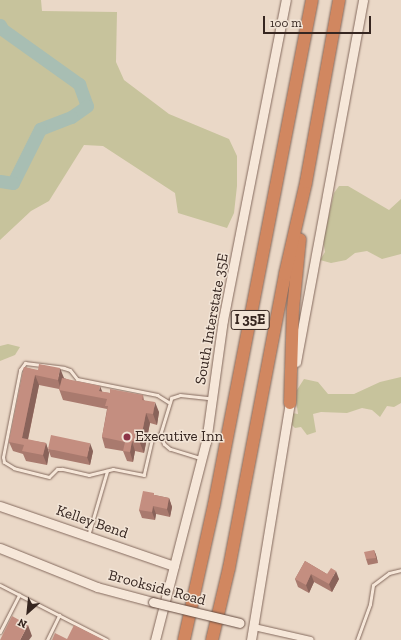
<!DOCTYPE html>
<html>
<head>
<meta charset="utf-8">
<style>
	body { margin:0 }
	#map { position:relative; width:401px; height:640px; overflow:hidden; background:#ead8c7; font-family:"Zilla Slab",serif }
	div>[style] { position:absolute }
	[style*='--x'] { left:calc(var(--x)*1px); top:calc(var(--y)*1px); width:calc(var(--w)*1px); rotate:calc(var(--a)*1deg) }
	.green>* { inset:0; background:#c7c39c }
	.river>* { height:13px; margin:-6.5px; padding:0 6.5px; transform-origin:6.5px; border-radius:6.5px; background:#a8beb3 }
	.roads { filter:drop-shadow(0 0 1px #846a5e) drop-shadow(0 0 1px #846a5e) }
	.lane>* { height:3px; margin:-1.5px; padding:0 1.5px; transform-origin:1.5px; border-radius:1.5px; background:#f6e7d9 }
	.street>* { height:6px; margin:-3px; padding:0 3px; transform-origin:3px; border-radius:3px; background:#f6e7d9 }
	.secondary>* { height:9px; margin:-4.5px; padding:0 4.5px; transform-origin:4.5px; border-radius:4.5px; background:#f6e7d9 }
	.highway>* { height:12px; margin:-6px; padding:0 6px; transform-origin:6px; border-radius:6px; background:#d18760 }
	.bridges { filter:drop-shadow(0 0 1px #664c41) drop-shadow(0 0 1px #664c41) }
	.secondary-bridge>* { height:9px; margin:-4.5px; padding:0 4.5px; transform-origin:4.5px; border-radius:4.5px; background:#f6e7d9 }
	.wall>* { inset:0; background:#a97a6e }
	.shaded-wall>* { inset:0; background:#89635a }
	.building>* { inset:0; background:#c48e80; transform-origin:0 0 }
	.dots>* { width:11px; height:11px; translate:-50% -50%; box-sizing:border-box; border:2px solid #f2e4d6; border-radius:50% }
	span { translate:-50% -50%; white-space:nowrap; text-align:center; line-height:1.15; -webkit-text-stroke:3px #f2e4d6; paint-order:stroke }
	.shield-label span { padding:1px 3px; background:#f2e4d6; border:1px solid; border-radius:3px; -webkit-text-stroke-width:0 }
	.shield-label { font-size:14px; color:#362620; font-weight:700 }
	.street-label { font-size:15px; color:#362620 }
	.poi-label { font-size:15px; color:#362620 }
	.left { translate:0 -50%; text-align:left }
	.north { position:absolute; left:8px; top:592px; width:40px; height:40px; -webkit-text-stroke:3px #f2e4d6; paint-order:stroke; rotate:207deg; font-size:11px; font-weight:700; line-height:16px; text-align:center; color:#362620 }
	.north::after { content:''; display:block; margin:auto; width:14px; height:18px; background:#362620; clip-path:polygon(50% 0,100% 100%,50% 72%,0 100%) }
	.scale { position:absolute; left:263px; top:16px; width:108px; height:18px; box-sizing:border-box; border:2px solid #362620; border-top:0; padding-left:5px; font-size:12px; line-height:14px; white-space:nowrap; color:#362620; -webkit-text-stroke:3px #f2e4d6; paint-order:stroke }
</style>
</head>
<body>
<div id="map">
	<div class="green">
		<div style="clip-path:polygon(0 0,41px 0,42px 11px,117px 12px,116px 62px,124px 80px,169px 114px,229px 139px,237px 156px,237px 186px,234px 213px,227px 228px,178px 213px,175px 193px,103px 146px,84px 145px,49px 201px,31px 211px,0 240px)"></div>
		<div style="clip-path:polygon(339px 186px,348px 186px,389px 210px,401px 199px,401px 254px,382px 259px,367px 251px,355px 253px,346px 260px,331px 263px,320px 260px,325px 252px,323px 240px,334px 193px)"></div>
		<div style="clip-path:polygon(8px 344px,20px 347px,15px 355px,0 361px,0 346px)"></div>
		<div style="clip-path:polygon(401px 377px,401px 403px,394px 407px,387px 406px,380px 417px,372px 410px,362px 408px,347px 413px,321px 412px,313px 414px,316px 432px,307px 435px,301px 427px,295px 428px,289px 422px,292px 413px,298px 414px,295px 393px,304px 379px,318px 382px,328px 394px,354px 394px,380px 382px)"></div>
	</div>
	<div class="river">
		<div style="--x:0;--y:25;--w:4;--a:63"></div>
		<div style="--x:2;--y:29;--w:95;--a:35.5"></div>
		<div style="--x:79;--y:84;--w:23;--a:70"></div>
		<div style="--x:87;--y:106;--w:19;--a:145"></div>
		<div style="--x:71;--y:117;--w:33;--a:159"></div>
		<div style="--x:40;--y:129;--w:60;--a:116.6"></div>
		<div style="--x:13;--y:183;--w:13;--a:-171"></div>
	</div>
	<div class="roads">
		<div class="lane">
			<div style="--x:160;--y:435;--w:9;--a:153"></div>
			<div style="--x:152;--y:439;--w:37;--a:103"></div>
			<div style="--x:144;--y:475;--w:32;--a:-169"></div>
			<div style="--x:113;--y:469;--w:25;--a:166"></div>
			<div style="--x:89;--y:475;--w:28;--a:-167"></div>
			<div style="--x:62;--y:469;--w:5;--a:180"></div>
			<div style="--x:57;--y:469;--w:11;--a:135"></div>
			<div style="--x:49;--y:477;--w:36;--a:-166"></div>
			<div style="--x:14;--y:468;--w:12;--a:-149"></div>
			<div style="--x:4;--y:462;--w:5;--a:-101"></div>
			<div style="--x:3;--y:457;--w:89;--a:-78.9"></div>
			<div style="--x:20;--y:370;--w:9;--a:-54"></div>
			<div style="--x:25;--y:363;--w:39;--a:7"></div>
			<div style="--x:64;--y:368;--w:6;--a:18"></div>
			<div style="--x:70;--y:370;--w:11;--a:52"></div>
			<div style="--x:77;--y:379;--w:82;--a:11.3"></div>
			<div style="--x:157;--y:395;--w:13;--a:32"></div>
			<div style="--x:200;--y:458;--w:31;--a:-163"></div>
			<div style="--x:170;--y:449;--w:8;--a:-140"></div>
			<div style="--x:164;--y:444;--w:10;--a:-114"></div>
			<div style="--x:160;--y:435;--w:39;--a:-73"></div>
			<div style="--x:171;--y:398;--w:9;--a:-18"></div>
			<div style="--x:180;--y:395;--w:30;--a:6"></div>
			<div style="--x:88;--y:536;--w:68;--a:-73.7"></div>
			<div style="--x:0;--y:585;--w:120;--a:27.2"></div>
			<div style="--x:0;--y:632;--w:42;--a:-62.8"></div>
			<div style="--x:47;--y:640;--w:28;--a:-64"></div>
			<div style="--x:357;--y:640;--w:38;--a:-70"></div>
			<div style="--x:370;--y:604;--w:19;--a:-81"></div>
			<div style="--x:373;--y:585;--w:20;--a:-37"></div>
			<div style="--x:389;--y:573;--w:12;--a:-14"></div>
		</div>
		<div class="street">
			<div style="--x:254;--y:627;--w:58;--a:12.8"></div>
		</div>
		<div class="secondary">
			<div style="--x:296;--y:362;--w:368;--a:-79.5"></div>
			<div style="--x:0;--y:506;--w:184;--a:19"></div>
			<div style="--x:0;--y:548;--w:105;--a:21.9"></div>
			<div style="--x:97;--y:587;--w:58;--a:15"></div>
			<div style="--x:155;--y:640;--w:204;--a:-75.6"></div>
			<div style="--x:206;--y:442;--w:123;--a:-82.1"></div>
			<div style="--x:223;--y:320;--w:326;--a:-78.9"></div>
			<div style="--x:251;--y:640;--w:246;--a:-80.7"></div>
		</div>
		<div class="highway">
			<div style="--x:290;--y:403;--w:94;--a:-88.2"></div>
			<div style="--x:293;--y:309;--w:70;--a:-84.3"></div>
			<div style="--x:184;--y:640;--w:138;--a:-77.5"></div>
			<div style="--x:214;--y:505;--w:514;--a:-79.02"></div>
			<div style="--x:212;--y:640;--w:74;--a:-76.7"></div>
			<div style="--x:229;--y:568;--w:299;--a:-79.2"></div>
			<div style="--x:285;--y:274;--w:94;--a:-77.1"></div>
			<div style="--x:306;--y:182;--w:185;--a:-79.7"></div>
		</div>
	</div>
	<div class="bridges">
		<div class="secondary-bridge">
			<div style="--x:153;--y:602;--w:89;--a:13.6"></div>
		</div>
	</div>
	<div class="wall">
		<div style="clip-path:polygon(24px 367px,64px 378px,102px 392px,110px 393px,143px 395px,144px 400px,159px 412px,157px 425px,150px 423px,144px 453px,135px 451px,133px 462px,127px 461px,123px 451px,105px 448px,102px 437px,107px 409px,63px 400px,59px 389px,39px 385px,28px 440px,46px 443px,49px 453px,47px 465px,26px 461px,23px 454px,13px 451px,9px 442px)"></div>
		<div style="clip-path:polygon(48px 449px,93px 451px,90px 465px,51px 457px)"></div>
		<div style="clip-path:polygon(155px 495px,169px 498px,172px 507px,170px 517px,156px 514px,155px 520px,142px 518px,139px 510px)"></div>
		<div style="clip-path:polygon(374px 550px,376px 555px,378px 563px,368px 565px,366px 559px)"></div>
		<div style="clip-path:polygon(305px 561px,327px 574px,339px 579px,332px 592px,314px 582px,309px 593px,298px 587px,295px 579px)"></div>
	</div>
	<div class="shaded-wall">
		<div style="clip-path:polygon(60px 368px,64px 378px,61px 390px,58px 380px)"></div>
		<div style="clip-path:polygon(35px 375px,39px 385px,26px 448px,22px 438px)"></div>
		<div style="clip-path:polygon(100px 386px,104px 396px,99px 391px)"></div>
		<div style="clip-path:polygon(155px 402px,159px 412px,157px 425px,153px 414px)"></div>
		<div style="clip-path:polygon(146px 413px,150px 423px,144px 453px,140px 443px)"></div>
		<div style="clip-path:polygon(132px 441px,135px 451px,133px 462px,130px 452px)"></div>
		<div style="clip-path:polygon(46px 443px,49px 453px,47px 465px,43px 455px)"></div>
		<div style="clip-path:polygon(90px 443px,93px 451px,90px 465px,87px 457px)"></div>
		<div style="clip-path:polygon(169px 498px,172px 507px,170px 517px,167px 509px)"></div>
		<div style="clip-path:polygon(153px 506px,156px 514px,155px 520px,152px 512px)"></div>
		<div style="clip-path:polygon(374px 550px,376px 555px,378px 563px,376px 558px)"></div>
		<div style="clip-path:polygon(336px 571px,339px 579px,332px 592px,329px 584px)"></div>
		<div style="clip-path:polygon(311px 574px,314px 582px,309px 593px,306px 585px)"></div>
		<div style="clip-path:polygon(28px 625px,32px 636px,29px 640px,20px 640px)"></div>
	</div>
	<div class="building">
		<div style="clip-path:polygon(39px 364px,60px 368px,58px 380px,35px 375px,22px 438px,46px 443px,43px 455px,22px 451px,24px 445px,9px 442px,24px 367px,38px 370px)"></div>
		<div style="clip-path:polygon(62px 378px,100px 386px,99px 391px,110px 393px,110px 389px,143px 395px,142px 400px,155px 402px,153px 414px,146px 413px,140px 443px,132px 441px,130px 452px,123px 451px,125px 442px,102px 437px,108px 406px,105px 406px,107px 399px,59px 390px)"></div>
		<div style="left:51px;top:435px;width:40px;height:14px;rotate:12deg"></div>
		<div style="clip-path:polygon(143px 491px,154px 493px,154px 495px,169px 498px,167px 509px,153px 506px,152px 512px,139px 510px)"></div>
		<div style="clip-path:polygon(374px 550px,376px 558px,366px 559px,364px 552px)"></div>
		<div style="clip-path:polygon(305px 561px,327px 574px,331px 568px,336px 571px,329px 584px,311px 574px,306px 585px,295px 579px)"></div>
		<div style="clip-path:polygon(12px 616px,28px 625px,20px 640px,0 640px)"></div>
		<div style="clip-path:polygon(74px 625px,104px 640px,52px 640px,55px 633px,67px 639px)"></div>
	</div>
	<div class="dots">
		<div style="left:127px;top:437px;background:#8d3447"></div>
	</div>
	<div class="shield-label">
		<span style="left:250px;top:320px">I 35E</span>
	</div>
	<div class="street-label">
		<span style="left:212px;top:319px;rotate:-80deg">South Interstate 35E</span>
		<span style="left:92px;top:522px;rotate:19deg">Kelley Bend</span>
		<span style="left:157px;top:588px;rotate:15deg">Brookside Road</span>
	</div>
	<div class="poi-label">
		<span class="left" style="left:135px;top:437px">Executive Inn</span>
	</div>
	<div class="north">N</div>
	<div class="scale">100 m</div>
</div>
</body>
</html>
